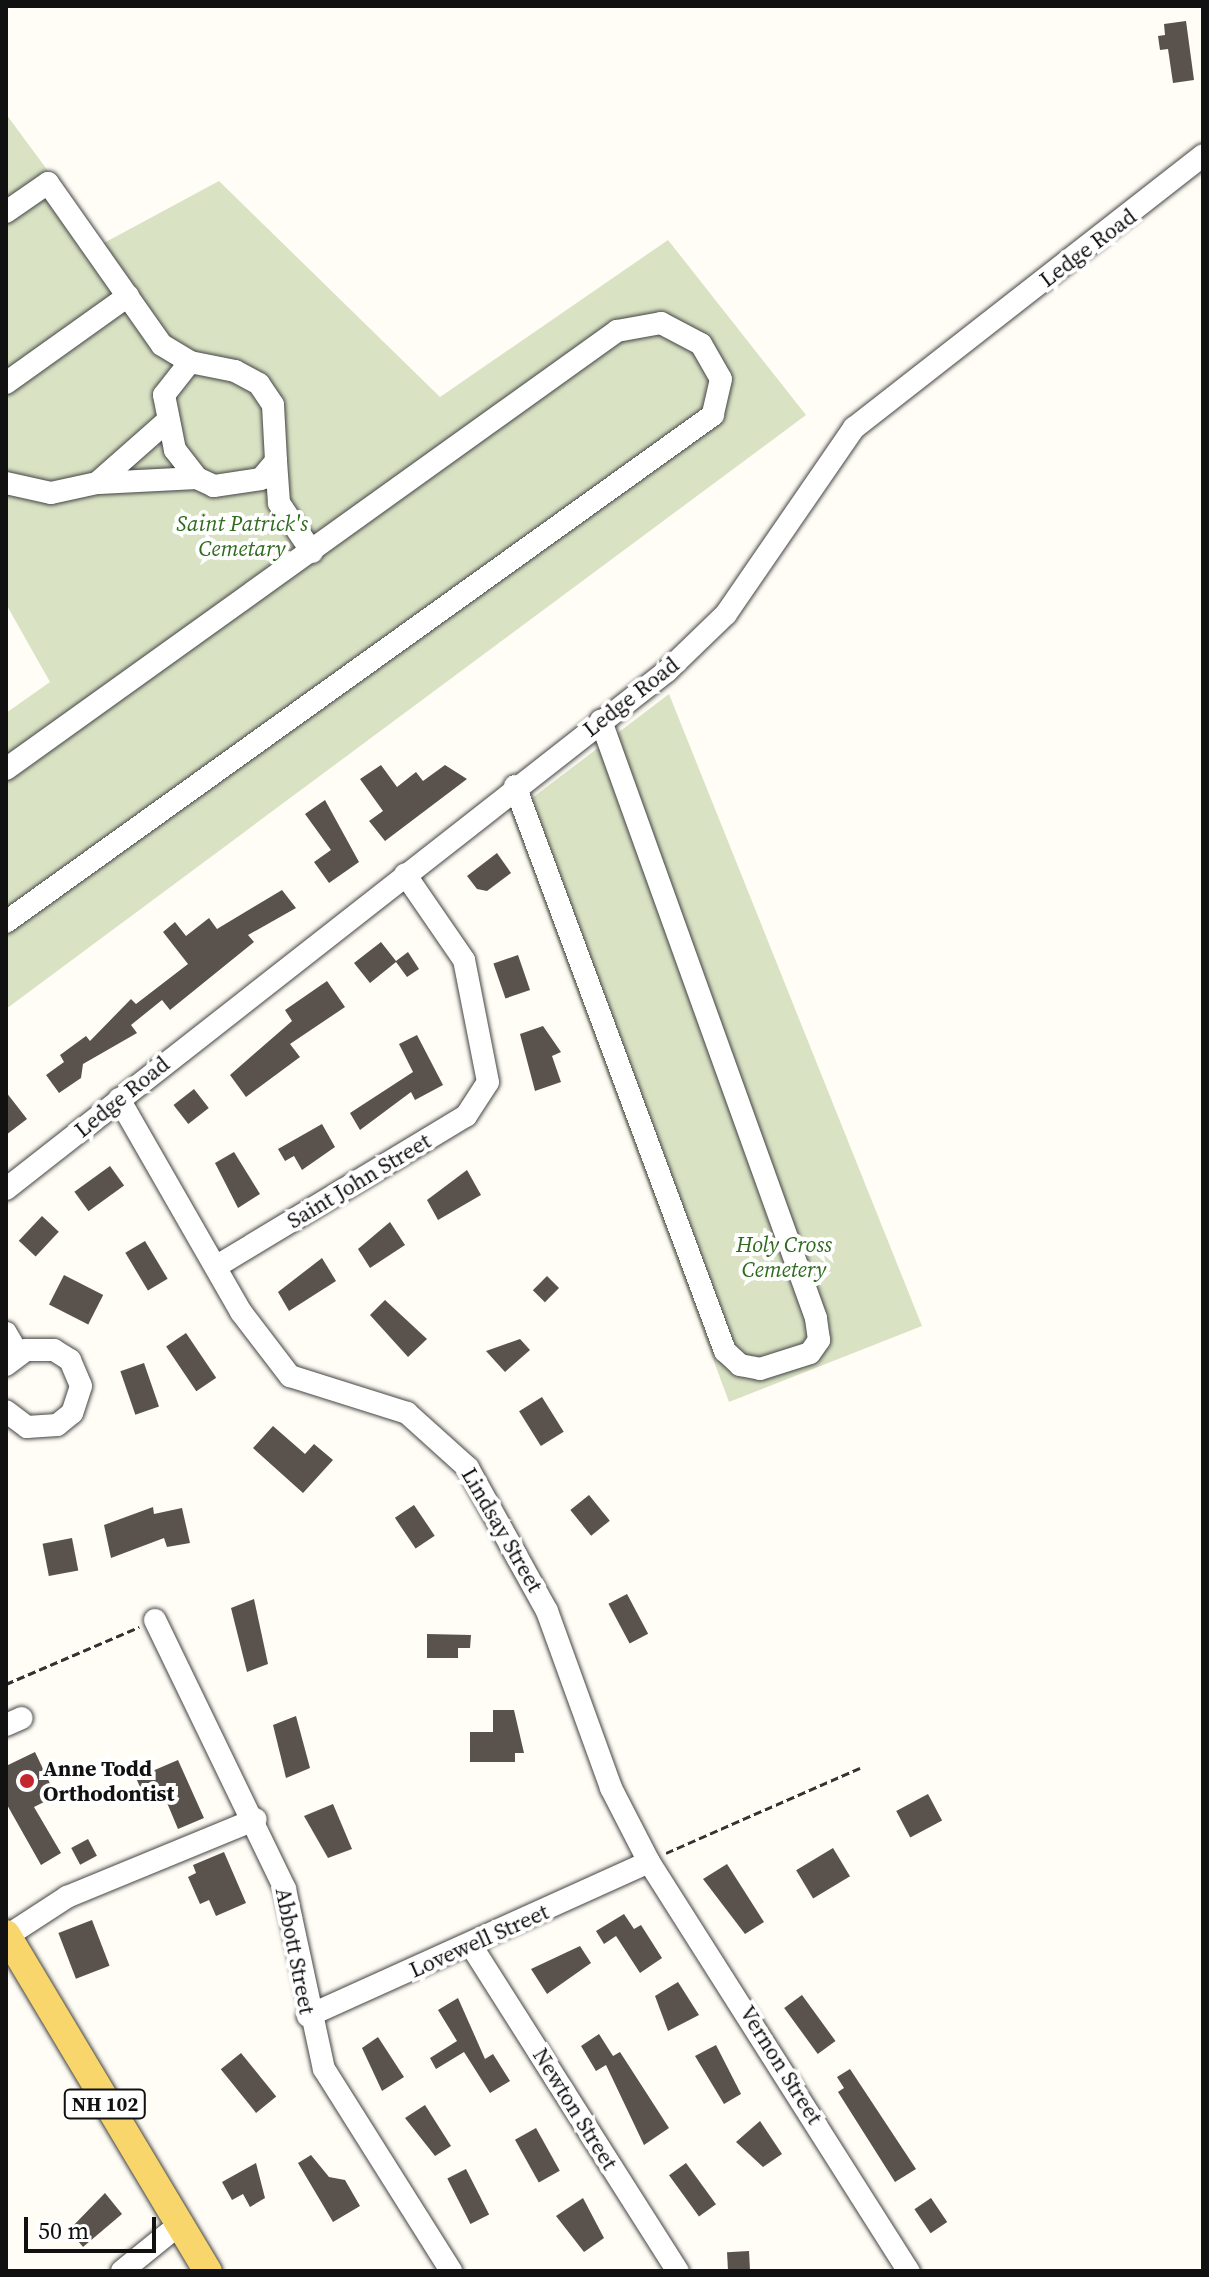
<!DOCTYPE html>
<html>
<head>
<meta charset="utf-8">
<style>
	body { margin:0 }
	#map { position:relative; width:1209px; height:2277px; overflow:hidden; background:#fffdf5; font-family:"Source Serif 4",serif }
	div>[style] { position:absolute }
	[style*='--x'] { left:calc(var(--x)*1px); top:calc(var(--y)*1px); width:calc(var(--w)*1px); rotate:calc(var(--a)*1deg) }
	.cemetery>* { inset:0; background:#d9e3c4 }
	.building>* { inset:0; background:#5a524d; transform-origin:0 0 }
	.path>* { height:3px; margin-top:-1.5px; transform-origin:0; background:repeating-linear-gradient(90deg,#333 0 8px,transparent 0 12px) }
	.roads { filter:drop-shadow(0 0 2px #444) drop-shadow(0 0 2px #444) }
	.minor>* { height:22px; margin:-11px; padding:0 11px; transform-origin:11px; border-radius:11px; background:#fff }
	.major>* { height:28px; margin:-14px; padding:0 14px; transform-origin:14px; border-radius:14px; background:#f9d66b }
	.dots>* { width:22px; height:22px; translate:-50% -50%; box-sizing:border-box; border:4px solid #fff; border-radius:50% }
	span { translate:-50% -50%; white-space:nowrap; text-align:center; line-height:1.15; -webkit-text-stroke:8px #fff; paint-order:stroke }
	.shield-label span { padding:2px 6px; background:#fff; border:2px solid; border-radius:6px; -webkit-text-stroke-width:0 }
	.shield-label { font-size:20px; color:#111; font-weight:700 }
	.street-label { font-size:22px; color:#111 }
	.park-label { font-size:22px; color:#2f6b1f; font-style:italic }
	.poi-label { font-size:22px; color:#111; font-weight:700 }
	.left { translate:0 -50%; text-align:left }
	.frame { position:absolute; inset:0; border:8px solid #111; pointer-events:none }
	.scale { position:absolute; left:24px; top:2217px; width:132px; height:36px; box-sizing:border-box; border:4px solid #111; border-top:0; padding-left:10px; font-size:24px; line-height:28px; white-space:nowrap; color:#111; -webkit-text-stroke:6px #fff; paint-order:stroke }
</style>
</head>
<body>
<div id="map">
	<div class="cemetery">
		<div style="clip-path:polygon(6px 114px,102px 244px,219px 181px,440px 397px,668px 240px,806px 415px,6px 1009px,6px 713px,50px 682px,6px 604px)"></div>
		<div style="clip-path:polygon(669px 694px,922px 1326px,729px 1402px,511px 814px)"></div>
	</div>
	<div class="building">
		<div style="clip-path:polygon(1186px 21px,1194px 80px,1173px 83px,1168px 49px,1160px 50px,1158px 36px,1165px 35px,1164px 24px)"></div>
		<div style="clip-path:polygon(381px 765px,397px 787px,416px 772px,423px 781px,445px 765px,467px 779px,385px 841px,369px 821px,383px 811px,360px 779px)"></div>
		<div style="clip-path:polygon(325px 800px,359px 862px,329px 883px,314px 862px,331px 850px,305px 814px)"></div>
		<div style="clip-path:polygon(497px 853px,511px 873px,487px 891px,477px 889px,467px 876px)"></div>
		<div style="clip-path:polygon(282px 890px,296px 908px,248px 935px,254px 942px,170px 1010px,162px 1000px,131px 1025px,137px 1033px,83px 1064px,81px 1078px,59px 1093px,46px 1075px,64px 1062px,60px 1055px,86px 1036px,90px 1041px,131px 999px,136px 1004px,188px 964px,163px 932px,175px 922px,186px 936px,209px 918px,217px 929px)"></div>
		<div style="clip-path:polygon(381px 942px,396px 961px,408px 952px,419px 969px,407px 977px,396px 962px,370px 983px,354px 963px)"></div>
		<div style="left:518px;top:955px;width:37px;height:26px;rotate:71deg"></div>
		<div style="clip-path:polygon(327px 981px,345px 1007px,290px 1044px,300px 1057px,246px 1097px,230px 1075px,292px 1021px,285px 1010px)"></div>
		<div style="clip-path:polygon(543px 1026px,561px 1052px,552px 1056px,561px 1082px,535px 1091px,520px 1034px)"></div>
		<div style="clip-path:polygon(417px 1035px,443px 1085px,415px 1100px,411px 1092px,360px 1130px,350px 1113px,413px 1072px,399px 1044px)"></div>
		<div style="left:194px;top:1089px;width:24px;height:26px;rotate:52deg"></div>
		<div style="clip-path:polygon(6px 1092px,27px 1119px,6px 1135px)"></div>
		<div style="clip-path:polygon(322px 1124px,335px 1147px,302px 1170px,294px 1156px,285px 1161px,278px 1149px)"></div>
		<div style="clip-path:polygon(234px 1152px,260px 1194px,238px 1208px,215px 1163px)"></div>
		<div style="left:110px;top:1166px;width:24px;height:44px;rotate:54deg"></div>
		<div style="clip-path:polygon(467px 1170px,481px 1195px,438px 1220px,427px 1200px)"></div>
		<div style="left:42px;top:1216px;width:23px;height:34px;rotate:43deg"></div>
		<div style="clip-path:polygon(390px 1222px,405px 1245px,370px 1268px,358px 1249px)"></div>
		<div style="left:145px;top:1241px;width:44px;height:23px;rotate:59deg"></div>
		<div style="clip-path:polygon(322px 1258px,336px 1281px,289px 1311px,278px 1292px)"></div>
		<div style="left:64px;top:1275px;width:44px;height:33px;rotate:27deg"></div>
		<div style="left:547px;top:1276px;width:17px;height:20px;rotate:45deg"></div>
		<div style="clip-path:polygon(385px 1300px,427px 1339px,408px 1357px,370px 1315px)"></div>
		<div style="left:186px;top:1333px;width:54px;height:24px;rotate:56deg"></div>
		<div style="clip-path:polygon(520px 1339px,530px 1350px,505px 1372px,486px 1351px)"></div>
		<div style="left:144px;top:1363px;width:46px;height:25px;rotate:71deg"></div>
		<div style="left:542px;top:1397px;width:41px;height:27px;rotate:58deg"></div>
		<div style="clip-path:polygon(273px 1426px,305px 1454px,314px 1444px,333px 1460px,303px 1493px,253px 1448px)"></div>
		<div style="left:589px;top:1495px;width:33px;height:24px;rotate:51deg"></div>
		<div style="left:414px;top:1505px;width:37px;height:23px;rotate:56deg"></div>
		<div style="clip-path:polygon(153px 1507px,154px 1514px,182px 1508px,190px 1543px,167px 1547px,164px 1538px,111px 1558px,104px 1525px)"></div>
		<div style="left:72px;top:1538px;width:33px;height:30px;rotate:79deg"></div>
		<div style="left:627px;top:1594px;width:45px;height:21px;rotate:62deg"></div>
		<div style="clip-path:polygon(254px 1599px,268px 1664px,247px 1672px,231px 1608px)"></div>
		<div style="clip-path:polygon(427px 1634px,471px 1635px,470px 1648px,458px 1648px,458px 1658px,427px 1658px)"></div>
		<div style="clip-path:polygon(493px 1710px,514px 1710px,524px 1753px,515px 1753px,515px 1762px,470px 1762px,470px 1732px,493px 1732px)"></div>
		<div style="clip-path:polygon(296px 1716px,310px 1768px,286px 1778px,273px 1725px)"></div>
		<div style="clip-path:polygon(35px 1752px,56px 1796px,34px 1807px,61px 1853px,41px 1865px,6px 1803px,6px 1766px)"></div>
		<div style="clip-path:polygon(178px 1760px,204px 1818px,178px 1829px,165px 1798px,148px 1805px,136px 1778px)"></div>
		<div style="left:928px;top:1794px;width:30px;height:36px;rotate:62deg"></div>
		<div style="clip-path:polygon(333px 1804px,352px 1849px,328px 1858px,304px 1816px)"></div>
		<div style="left:88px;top:1839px;width:19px;height:19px;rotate:62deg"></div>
		<div style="left:833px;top:1848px;width:33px;height:43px;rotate:59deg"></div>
		<div style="clip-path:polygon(224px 1852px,246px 1903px,216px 1916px,209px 1900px,200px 1904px,188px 1877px,196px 1873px,193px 1865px)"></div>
		<div style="clip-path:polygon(727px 1864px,764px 1922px,745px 1934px,703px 1879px)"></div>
		<div style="clip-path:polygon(624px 1914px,634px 1929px,641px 1925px,662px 1958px,640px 1973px,616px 1936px,604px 1944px,596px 1931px)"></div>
		<div style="left:92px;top:1920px;width:49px;height:36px;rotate:69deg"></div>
		<div style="clip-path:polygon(580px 1946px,591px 1963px,547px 1994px,531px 1969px)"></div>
		<div style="clip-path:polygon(678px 1982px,699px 2015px,668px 2031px,655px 1996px)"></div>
		<div style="left:802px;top:1995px;width:57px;height:22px;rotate:54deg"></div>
		<div style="clip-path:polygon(458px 1998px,485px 2059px,493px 2054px,510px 2081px,490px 2093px,464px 2052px,436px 2069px,430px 2058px,457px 2041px,438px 2010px)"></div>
		<div style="clip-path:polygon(599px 2034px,613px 2056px,620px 2052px,669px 2128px,644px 2145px,606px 2065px,596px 2071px,581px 2046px)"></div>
		<div style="clip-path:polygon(378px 2037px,404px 2077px,382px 2091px,362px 2048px)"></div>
		<div style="clip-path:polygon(716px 2045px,741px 2094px,724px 2104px,695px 2056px)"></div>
		<div style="left:241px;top:2053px;width:56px;height:26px;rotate:51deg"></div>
		<div style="clip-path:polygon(850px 2069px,916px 2169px,895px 2182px,838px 2092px,844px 2088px,837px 2077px)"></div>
		<div style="clip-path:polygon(425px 2105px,451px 2146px,435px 2156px,405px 2118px)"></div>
		<div style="clip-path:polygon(760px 2121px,782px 2154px,763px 2167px,736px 2142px)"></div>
		<div style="left:536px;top:2128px;width:49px;height:24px;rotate:61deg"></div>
		<div style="clip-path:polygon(311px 2155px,329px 2177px,345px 2180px,360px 2206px,333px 2222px,298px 2163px)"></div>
		<div style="clip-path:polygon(256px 2163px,265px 2198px,250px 2207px,243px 2194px,232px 2200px,222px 2182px)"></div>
		<div style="left:686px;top:2163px;width:51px;height:21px;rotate:54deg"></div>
		<div style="left:466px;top:2169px;width:51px;height:21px;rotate:63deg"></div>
		<div style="clip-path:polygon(105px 2193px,122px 2214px,83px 2247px,69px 2230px)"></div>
		<div style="clip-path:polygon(583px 2198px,604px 2238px,584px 2252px,556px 2216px)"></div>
		<div style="left:931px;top:2198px;width:29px;height:20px;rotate:56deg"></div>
		<div style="left:749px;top:2251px;width:20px;height:22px;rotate:87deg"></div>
	</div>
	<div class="path">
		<div style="--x:6;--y:1684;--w:145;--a:-23.2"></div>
		<div style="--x:666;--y:1853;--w:212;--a:-23.7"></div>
	</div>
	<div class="roads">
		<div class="minor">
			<div style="--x:6;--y:212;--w:51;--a:-34.6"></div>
			<div style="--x:48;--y:183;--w:198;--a:54.9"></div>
			<div style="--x:162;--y:345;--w:33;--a:31"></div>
			<div style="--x:190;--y:362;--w:46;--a:11.3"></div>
			<div style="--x:235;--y:371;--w:27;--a:28"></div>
			<div style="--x:259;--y:384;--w:25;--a:56"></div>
			<div style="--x:273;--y:405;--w:56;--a:86.9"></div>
			<div style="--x:276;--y:461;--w:23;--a:130"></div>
			<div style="--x:261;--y:479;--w:48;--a:171.5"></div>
			<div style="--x:214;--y:486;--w:19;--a:-155"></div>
			<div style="--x:197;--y:478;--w:36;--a:-128"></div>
			<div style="--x:175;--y:450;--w:56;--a:-101.3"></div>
			<div style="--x:164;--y:395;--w:42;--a:-51.8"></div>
			<div style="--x:6;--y:383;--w:150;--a:-35.5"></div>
			<div style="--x:276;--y:461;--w:42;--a:85.9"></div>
			<div style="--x:279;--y:503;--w:59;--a:56"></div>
			<div style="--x:6;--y:483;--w:46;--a:12.5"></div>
			<div style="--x:51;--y:493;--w:47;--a:-12.3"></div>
			<div style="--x:97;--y:483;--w:91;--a:-41.4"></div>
			<div style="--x:99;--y:483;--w:98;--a:-2.9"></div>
			<div style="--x:6;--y:769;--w:752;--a:-35.64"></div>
			<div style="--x:617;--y:331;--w:45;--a:-10.3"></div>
			<div style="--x:661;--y:323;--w:45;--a:27.7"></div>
			<div style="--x:701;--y:344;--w:40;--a:60.3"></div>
			<div style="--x:721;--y:379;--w:37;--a:103"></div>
			<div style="--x:713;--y:415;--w:870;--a:144.36"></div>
			<div style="--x:515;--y:786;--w:603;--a:69.61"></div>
			<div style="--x:725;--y:1351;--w:21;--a:43"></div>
			<div style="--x:740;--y:1365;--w:20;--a:11"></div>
			<div style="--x:760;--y:1369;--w:52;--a:-17.7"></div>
			<div style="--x:810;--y:1353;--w:16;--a:-55"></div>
			<div style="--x:819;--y:1340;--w:22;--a:-98"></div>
			<div style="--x:816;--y:1318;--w:635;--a:-109.81"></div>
			<div style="--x:119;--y:1099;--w:245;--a:60.2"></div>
			<div style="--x:241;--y:1312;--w:81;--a:52.6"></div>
			<div style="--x:290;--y:1376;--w:123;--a:17.5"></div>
			<div style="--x:407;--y:1413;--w:82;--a:42"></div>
			<div style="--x:468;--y:1468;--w:163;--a:61.1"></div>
			<div style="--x:547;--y:1611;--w:188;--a:70.1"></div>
			<div style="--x:611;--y:1788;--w:83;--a:62.8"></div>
			<div style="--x:649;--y:1862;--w:485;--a:57.6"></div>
			<div style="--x:6;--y:1189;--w:840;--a:-38.08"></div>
			<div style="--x:667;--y:671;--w:82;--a:-44"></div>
			<div style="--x:726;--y:614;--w:226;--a:-55.5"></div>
			<div style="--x:854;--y:428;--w:443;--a:-38"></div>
			<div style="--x:217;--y:1266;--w:291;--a:-31.1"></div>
			<div style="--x:466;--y:1116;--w:40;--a:-57.1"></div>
			<div style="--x:488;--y:1082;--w:124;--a:-101.1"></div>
			<div style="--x:464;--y:960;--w:104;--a:-124.5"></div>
			<div style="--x:6;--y:1333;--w:24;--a:60"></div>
			<div style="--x:6;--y:1365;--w:25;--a:-37"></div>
			<div style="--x:26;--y:1350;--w:28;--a:0"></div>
			<div style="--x:54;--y:1350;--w:19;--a:32"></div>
			<div style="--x:70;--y:1360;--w:28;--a:67"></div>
			<div style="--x:81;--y:1386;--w:28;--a:108"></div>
			<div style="--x:72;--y:1413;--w:19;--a:141"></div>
			<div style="--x:57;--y:1425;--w:30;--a:176"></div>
			<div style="--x:27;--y:1427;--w:26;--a:-143"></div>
			<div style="--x:155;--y:1620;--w:299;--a:64.2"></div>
			<div style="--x:285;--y:1889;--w:184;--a:77.8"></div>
			<div style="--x:324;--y:2069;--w:239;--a:57.8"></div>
			<div style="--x:6;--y:1725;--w:17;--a:-24"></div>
			<div style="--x:7;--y:1936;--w:72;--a:-33"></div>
			<div style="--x:67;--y:1897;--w:204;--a:-22.4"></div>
			<div style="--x:472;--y:1947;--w:384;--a:57.6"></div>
			<div style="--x:308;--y:2016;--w:374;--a:-24.3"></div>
			<div style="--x:122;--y:2271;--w:75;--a:-39"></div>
		</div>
		<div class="major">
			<div style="--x:6;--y:1934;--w:393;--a:59.1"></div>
		</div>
	</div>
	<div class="dots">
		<div style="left:27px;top:1781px;background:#c4262e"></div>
	</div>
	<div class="shield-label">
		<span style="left:105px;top:2104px">NH 102</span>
	</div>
	<div class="street-label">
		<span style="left:1088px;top:248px;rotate:-37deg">Ledge Road</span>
		<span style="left:631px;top:697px;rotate:-38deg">Ledge Road</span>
		<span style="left:122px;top:1097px;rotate:-39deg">Ledge Road</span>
		<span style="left:359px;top:1181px;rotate:-31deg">Saint John Street</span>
		<span style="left:502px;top:1530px;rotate:60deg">Lindsay Street</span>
		<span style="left:479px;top:1941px;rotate:-24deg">Lovewell Street</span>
		<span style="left:295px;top:1951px;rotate:79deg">Abbott Street</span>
		<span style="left:781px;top:2065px;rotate:58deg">Vernon Street</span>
		<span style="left:575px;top:2109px;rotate:58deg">Newton Street</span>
	</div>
	<div class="park-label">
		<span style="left:242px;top:536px">Saint Patrick's<br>Cemetary</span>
		<span style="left:784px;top:1257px">Holy Cross<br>Cemetery</span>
	</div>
	<div class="poi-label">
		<span class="left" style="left:43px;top:1781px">Anne Todd<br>Orthodontist</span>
	</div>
	<div class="frame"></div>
	<div class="scale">50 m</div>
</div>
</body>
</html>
